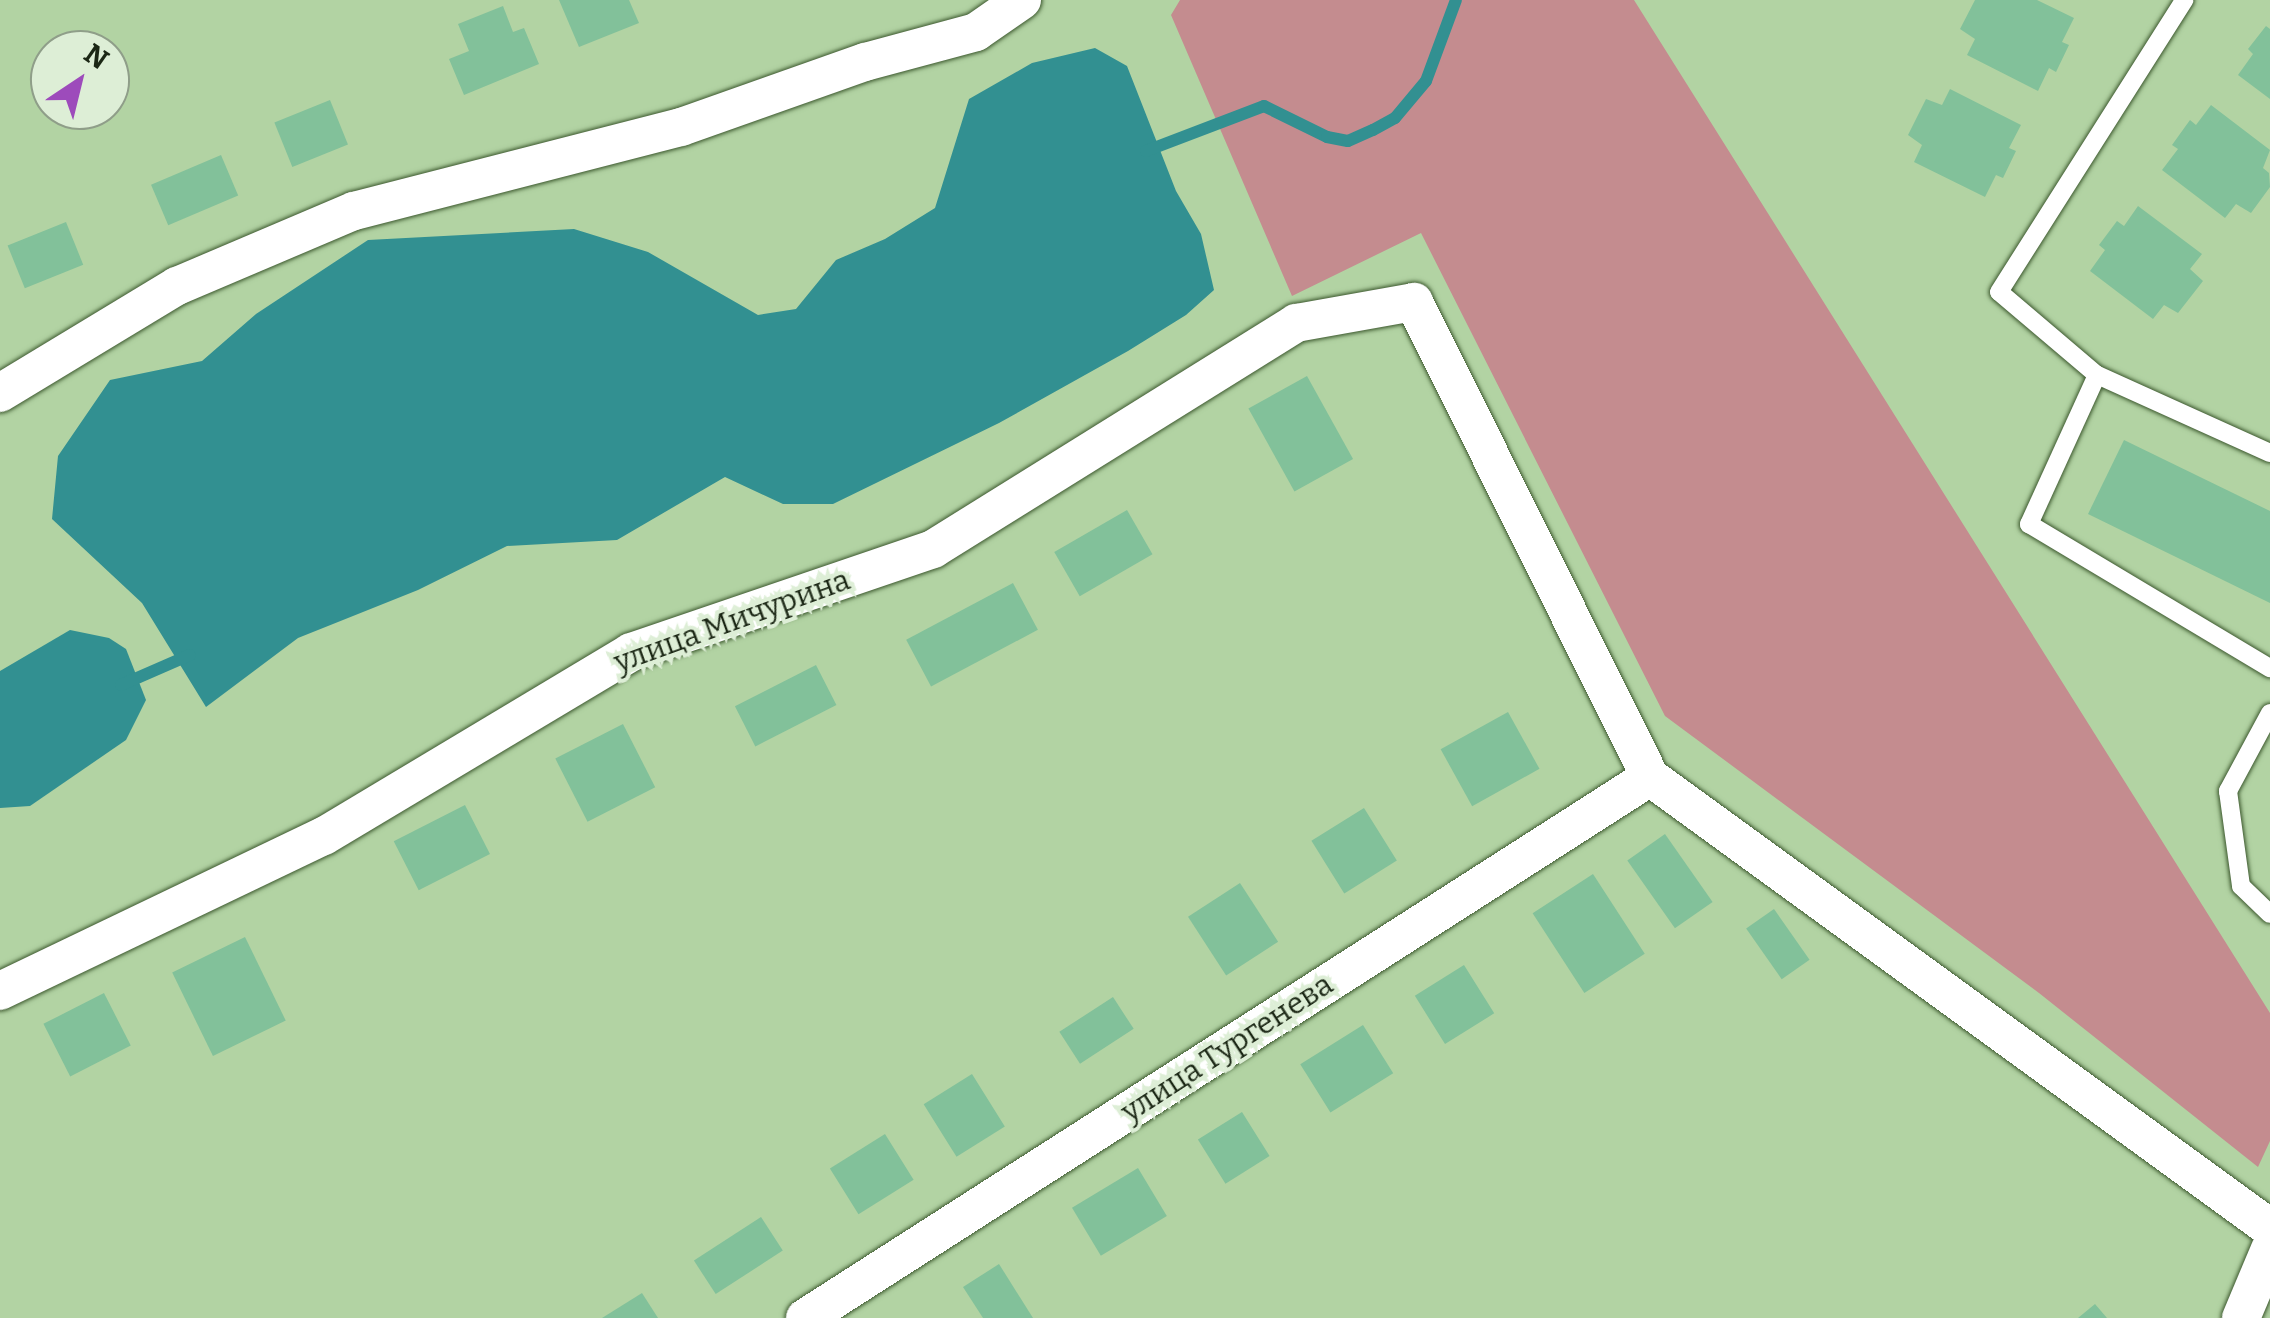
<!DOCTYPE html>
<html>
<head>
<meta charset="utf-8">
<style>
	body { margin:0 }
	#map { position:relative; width:2270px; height:1318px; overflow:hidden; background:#b2d3a3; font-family:Bitter,serif }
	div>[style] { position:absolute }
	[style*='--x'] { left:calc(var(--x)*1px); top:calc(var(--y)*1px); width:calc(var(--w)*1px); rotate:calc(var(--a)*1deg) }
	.green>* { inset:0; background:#c48c8f }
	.water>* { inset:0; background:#329091 }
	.stream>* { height:12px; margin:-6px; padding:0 6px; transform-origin:6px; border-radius:6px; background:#329091 }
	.building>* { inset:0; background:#82c19a; transform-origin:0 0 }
	.roads { filter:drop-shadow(0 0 2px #3c582e) drop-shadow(0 0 2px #3c582e) }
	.service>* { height:18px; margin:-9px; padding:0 9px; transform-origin:9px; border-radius:9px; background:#fff }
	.minor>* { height:38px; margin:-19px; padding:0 19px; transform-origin:19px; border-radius:19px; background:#fff }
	span { translate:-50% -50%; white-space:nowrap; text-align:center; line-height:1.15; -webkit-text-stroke:8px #ddeed6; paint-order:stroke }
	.street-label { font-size:30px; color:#1b2715 }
	.north { position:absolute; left:30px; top:30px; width:100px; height:100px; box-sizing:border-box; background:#ddeed6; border:2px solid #8f9e89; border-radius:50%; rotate:35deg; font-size:28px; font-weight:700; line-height:40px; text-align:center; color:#1b2715 }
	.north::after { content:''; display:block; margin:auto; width:35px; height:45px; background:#9d4bbb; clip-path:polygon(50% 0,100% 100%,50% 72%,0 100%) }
</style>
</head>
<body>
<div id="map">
	<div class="green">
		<div style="clip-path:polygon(1180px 0,1634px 0,2270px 1013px,2270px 1141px,2258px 1167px,2039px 993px,1665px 716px,1421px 233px,1292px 296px,1171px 15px)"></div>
	</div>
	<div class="water">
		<div style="clip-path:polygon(1095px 48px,1127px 66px,1176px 191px,1201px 234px,1214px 290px,1186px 315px,1128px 351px,999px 423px,833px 504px,783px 504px,725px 477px,617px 540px,507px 546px,418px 590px,298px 638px,206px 707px,142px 603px,52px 519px,58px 456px,110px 380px,202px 361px,256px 314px,368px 240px,574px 229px,648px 252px,758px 315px,796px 309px,836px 260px,885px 239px,935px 208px,969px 99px,1032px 63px)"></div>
		<div style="clip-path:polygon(70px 630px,109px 638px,126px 649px,146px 700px,126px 740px,30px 806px,0 808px,0 671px)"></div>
	</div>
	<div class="stream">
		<div style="--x:1146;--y:151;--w:126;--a:-20.9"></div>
		<div style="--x:1264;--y:106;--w:70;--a:26.2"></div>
		<div style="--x:1327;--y:137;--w:21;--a:11"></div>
		<div style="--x:1348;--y:141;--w:27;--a:-24"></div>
		<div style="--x:1373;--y:130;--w:25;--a:-29"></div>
		<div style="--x:1395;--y:118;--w:48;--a:-50"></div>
		<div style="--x:1426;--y:81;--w:86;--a:-69.7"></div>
		<div style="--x:121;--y:685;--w:75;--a:-23.5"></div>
	</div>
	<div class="building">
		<div style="clip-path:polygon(559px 0,629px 0,639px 23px,579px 47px)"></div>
		<div style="clip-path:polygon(1975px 0,2037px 0,2074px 18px,2062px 42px,2069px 45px,2056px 72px,2049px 68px,2038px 91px,1967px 55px,1975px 39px,1960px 29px)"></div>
		<div style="clip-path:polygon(503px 6px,513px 32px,524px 28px,539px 64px,464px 95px,449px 59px,469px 51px,458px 24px)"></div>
		<div style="clip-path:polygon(2266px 26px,2270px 29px,2270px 99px,2238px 75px,2253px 54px,2248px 49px)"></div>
		<div style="clip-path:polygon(1950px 89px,2021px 125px,2009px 148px,2016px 151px,2003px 178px,1996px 175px,1985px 197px,1914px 162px,1922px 145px,1908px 135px,1926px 99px,1942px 105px)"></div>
		<div style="left:330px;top:100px;width:48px;height:60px;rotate:68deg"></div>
		<div style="clip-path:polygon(2211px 105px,2270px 150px,2263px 168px,2269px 173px,2270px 187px,2251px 213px,2236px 204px,2225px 218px,2162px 170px,2178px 149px,2172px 145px,2190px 120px,2196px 125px)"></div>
		<div style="left:221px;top:155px;width:44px;height:76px;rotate:67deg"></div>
		<div style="clip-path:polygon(2138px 206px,2202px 254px,2190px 269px,2203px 281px,2178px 313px,2164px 305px,2153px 319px,2090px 271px,2105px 250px,2099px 245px,2117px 221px,2124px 226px)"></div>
		<div style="left:66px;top:222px;width:46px;height:63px;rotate:68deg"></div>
		<div style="left:1307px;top:376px;width:95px;height:67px;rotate:61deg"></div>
		<div style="clip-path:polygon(2124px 440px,2270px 511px,2270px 603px,2088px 514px)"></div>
		<div style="left:1127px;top:510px;width:51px;height:84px;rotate:60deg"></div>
		<div style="left:1013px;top:583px;width:53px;height:121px;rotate:62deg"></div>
		<div style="left:816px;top:665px;width:45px;height:91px;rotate:63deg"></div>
		<div style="left:1508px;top:712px;width:65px;height:77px;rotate:61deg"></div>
		<div style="left:623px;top:724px;width:71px;height:76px;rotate:63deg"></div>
		<div style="left:465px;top:805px;width:55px;height:80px;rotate:63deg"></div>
		<div style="left:1364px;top:808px;width:62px;height:62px;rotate:58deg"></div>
		<div style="left:1665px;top:834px;width:83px;height:46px;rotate:55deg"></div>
		<div style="left:1593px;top:874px;width:95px;height:72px;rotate:57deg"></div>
		<div style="left:1240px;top:883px;width:70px;height:62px;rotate:57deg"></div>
		<div style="left:1774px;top:909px;width:62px;height:34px;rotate:55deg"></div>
		<div style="left:245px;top:937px;width:93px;height:81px;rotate:64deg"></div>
		<div style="left:1464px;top:965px;width:57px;height:58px;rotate:58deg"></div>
		<div style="left:104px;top:993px;width:59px;height:68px;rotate:63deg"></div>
		<div style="left:1113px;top:997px;width:38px;height:64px;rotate:57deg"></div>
		<div style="left:1363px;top:1025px;width:57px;height:74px;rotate:58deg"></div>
		<div style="left:972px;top:1074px;width:62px;height:57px;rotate:58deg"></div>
		<div style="left:1242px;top:1112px;width:52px;height:52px;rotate:58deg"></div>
		<div style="left:885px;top:1134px;width:54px;height:65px;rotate:58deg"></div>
		<div style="left:1138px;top:1168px;width:56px;height:77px;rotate:59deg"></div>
		<div style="left:761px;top:1217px;width:40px;height:80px;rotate:57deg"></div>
		<div style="clip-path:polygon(999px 1264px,1033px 1318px,983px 1318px,963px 1287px)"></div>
		<div style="clip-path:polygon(642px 1293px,658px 1318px,602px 1318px)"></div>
		<div style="clip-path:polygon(2095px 1304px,2107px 1318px,2078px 1318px)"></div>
	</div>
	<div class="roads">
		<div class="service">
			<div style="--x:2097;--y:375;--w:128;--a:-139.7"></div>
			<div style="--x:1999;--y:292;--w:346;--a:-57.6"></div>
			<div style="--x:2270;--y:453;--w:190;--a:-155.7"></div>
			<div style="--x:2097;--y:375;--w:164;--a:114.5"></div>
			<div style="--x:2029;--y:524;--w:281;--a:30.9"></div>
			<div style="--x:2270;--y:713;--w:89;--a:118.3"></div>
			<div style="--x:2228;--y:791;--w:96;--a:82.2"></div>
			<div style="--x:2241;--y:886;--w:40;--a:44"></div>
		</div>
		<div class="minor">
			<div style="--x:0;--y:393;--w:207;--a:-31.2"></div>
			<div style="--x:177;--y:286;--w:192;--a:-23"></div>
			<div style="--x:354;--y:211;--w:338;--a:-14.4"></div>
			<div style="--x:681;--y:127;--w:195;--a:-19.5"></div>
			<div style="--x:865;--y:62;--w:115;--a:-15.1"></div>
			<div style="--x:976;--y:32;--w:56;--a:-34.8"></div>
			<div style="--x:0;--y:991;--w:359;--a:-25.6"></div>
			<div style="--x:324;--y:836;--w:358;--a:-30.9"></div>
			<div style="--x:631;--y:652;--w:319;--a:-18.8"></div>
			<div style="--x:933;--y:549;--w:428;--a:-31.9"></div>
			<div style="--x:1296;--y:323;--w:120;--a:-10.1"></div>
			<div style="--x:1414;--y:302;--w:530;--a:63.58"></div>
			<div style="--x:1650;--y:777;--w:767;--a:36.03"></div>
			<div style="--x:805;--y:1318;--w:1003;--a:-32.63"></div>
			<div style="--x:2241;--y:1318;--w:75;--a:-67.2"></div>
		</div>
	</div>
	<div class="street-label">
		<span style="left:732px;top:621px;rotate:-20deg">улица Мичурина</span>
		<span style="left:1227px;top:1048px;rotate:-33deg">улица Тургенева</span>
	</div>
	<div class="north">N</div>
</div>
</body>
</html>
